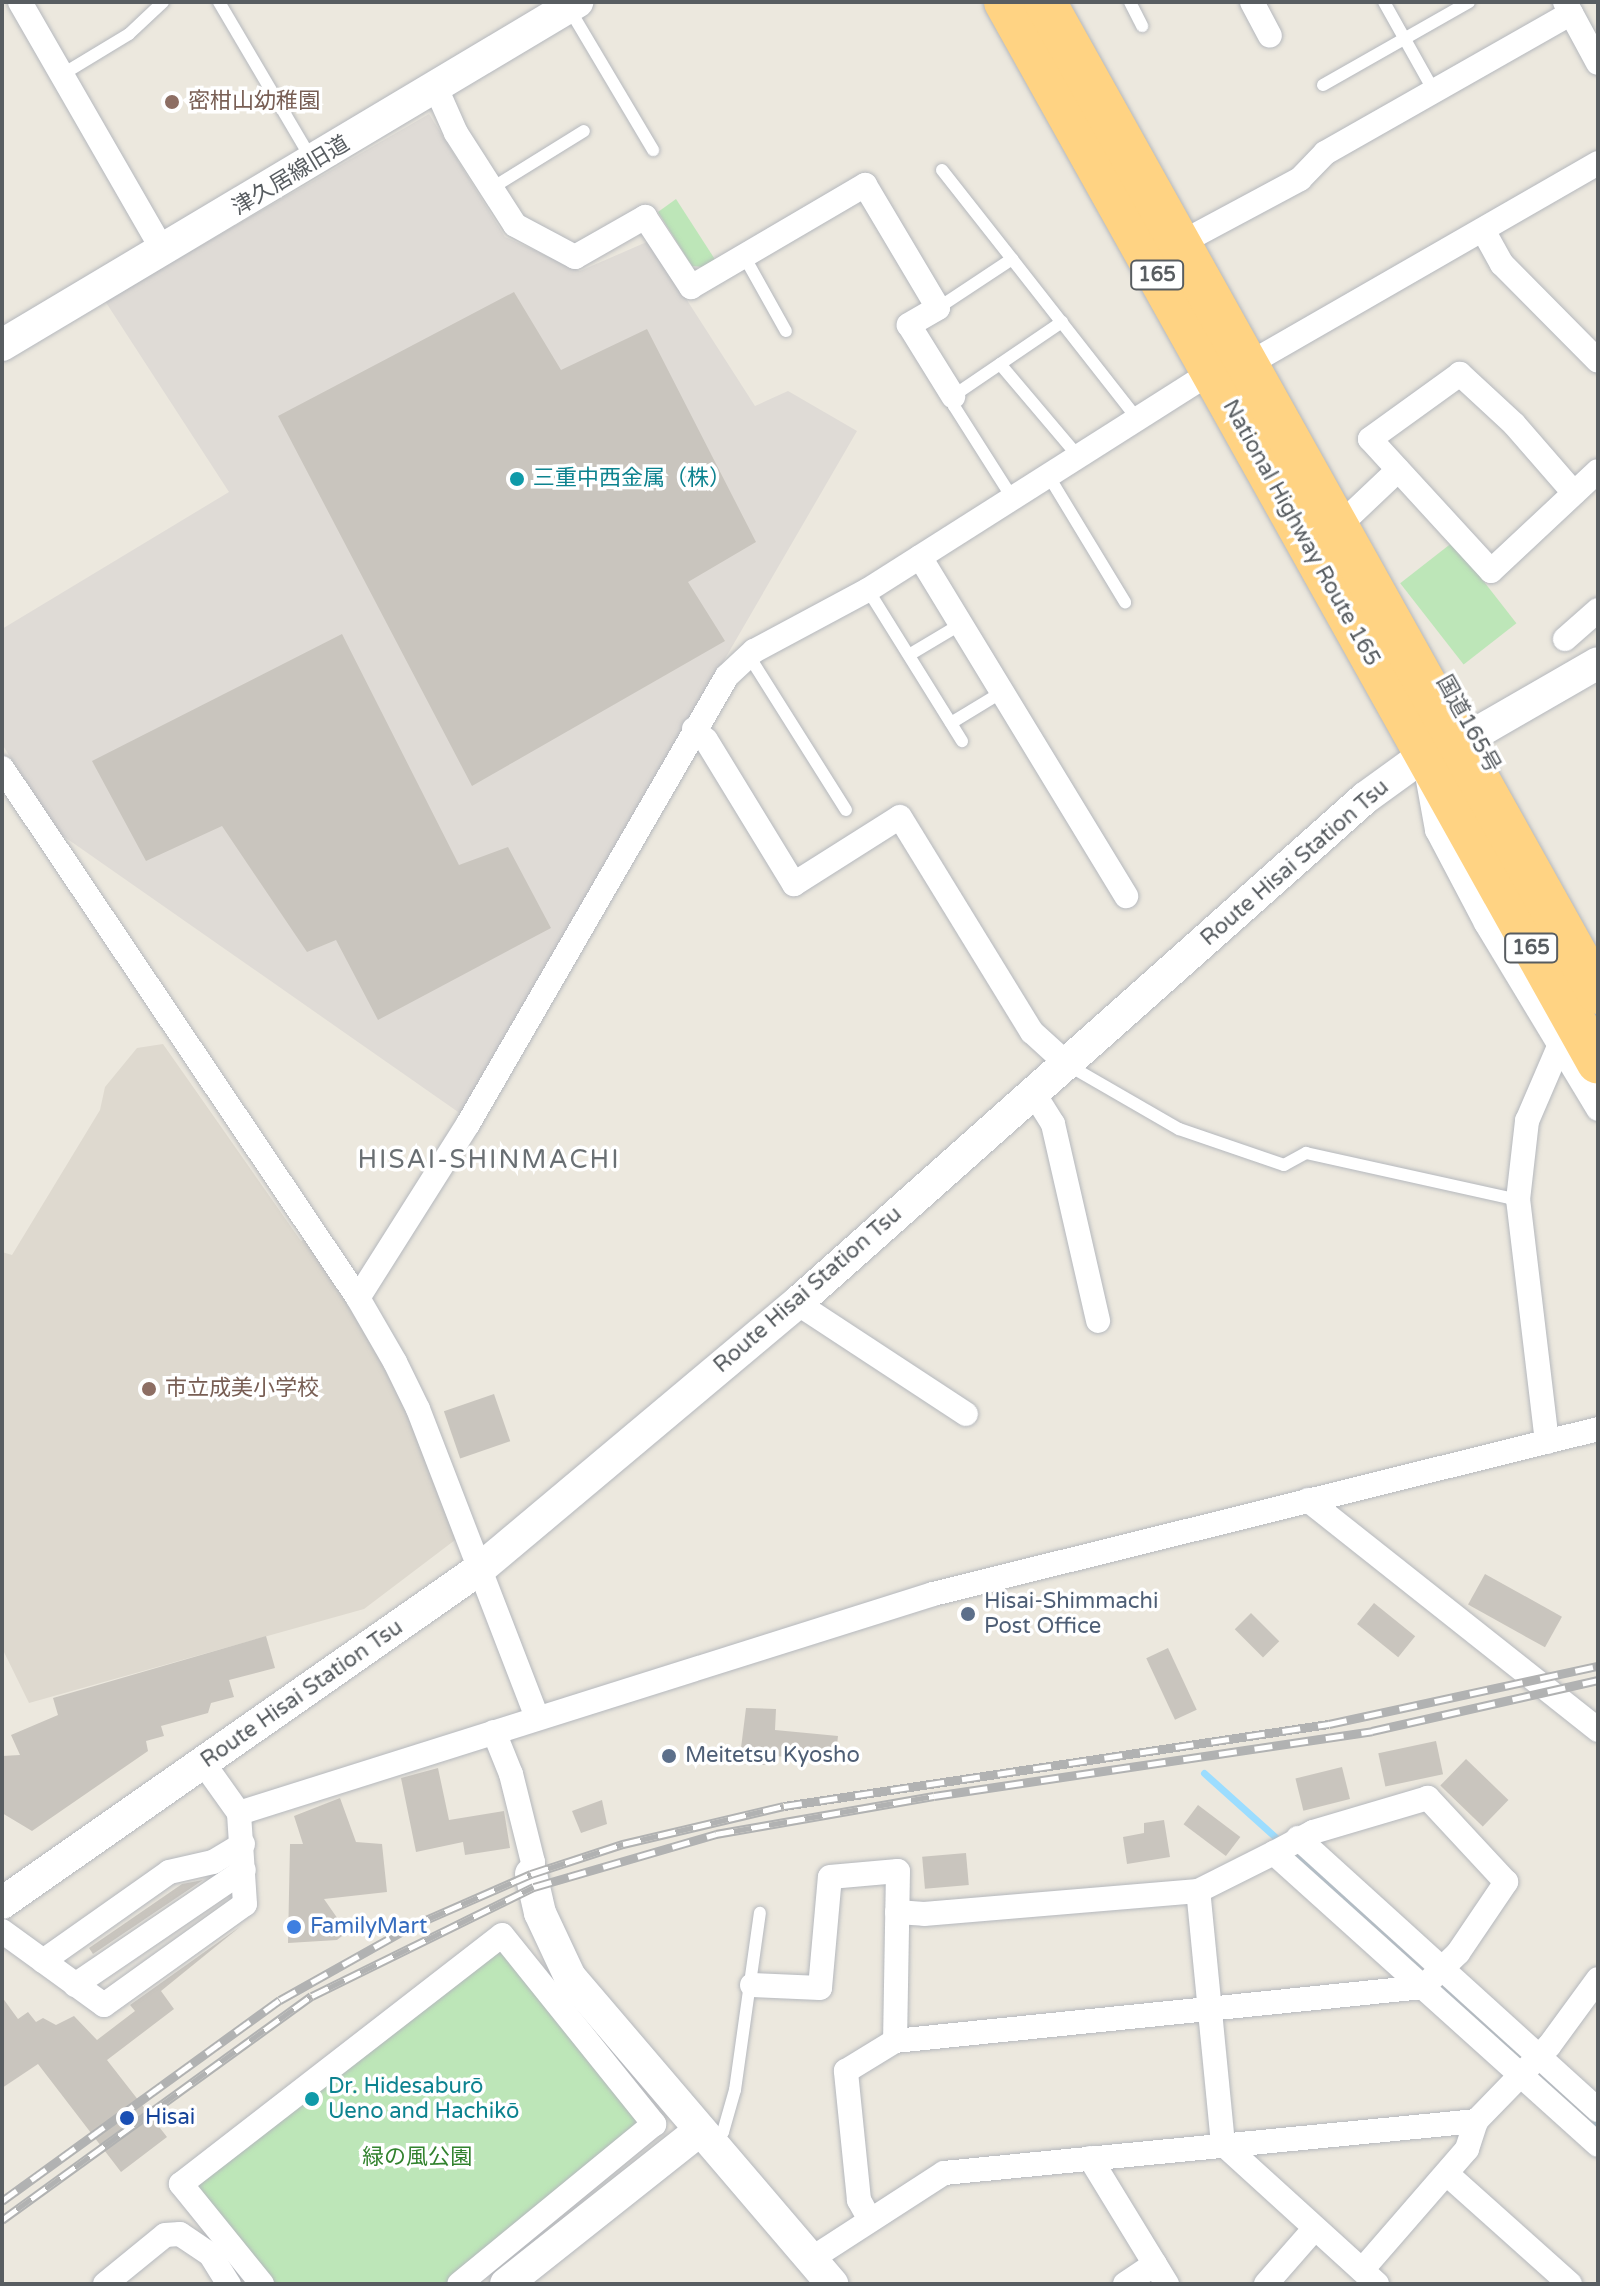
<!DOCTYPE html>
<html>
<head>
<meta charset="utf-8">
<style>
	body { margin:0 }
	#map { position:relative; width:1600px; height:2286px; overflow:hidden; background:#ece8de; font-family:"Varela Round","Noto Sans JP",sans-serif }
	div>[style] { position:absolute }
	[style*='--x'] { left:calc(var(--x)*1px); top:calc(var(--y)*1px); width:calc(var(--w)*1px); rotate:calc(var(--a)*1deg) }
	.industrial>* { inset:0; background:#dfdbd6 }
	.education>* { inset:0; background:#ded9cf }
	.green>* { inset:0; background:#bde6b8; transform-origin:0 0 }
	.stream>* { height:7px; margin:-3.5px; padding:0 3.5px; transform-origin:3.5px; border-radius:3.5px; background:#9cddff }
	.building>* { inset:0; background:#c9c5be; transform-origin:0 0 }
	.roads { filter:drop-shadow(0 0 2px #b5b8bd) drop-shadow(0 0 2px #b5b8bd) }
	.lane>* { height:12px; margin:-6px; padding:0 6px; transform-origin:6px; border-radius:6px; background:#fff }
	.street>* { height:24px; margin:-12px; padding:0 12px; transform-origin:12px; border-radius:12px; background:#fff }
	.secondary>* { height:32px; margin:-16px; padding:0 16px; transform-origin:16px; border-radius:16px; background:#fff }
	.highway>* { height:42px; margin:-21px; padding:0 21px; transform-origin:21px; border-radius:21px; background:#ffd383 }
	.rail>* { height:9px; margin-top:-4.5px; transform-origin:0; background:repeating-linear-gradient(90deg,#fff 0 18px,#b1b2b2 0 36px); box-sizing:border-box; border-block:2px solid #b1b2b2 }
	.dots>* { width:22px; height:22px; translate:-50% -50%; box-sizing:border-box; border:4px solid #fff; border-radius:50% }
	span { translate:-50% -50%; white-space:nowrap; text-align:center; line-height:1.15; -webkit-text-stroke:7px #fff; paint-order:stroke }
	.shield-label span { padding:2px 6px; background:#fff; border:2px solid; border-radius:6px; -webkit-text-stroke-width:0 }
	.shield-label { font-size:20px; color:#585d61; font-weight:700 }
	.education-label { font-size:22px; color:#785e54 }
	.left { translate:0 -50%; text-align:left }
	.street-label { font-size:22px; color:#585d61 }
	.culture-label { font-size:22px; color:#0d838f }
	.service-label { font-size:22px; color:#4e5e75 }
	.shop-label { font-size:22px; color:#366cbe }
	.transit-label { font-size:22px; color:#164399 }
	.park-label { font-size:22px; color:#32822e }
	.quarter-label { font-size:26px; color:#696f73; letter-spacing:2px }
	.frame { position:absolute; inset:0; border:4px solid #585d61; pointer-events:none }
</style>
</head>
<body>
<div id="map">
	<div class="industrial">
		<div style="clip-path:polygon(429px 114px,505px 237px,580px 271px,649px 241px,755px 406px,788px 391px,857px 431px,461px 1114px,56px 831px,2px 744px,2px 629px,229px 492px,105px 301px)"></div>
	</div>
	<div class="education">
		<div style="clip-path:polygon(163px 1044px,301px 1241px,307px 1238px,371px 1342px,410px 1417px,459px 1537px,364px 1609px,29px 1703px,2px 1648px,2px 1252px,12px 1255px,100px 1110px,105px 1087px,137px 1048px)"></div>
	</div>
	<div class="green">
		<div style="clip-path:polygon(676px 199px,716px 261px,703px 267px,692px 266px,658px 212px)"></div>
		<div style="left:1453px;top:542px;width:103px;height:67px;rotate:52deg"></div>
		<div style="clip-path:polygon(502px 1935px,654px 2124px,459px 2284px,262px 2284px,181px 2184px)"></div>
	</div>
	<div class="stream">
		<div style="--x:1204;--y:1773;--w:530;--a:41.94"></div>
	</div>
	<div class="building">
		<div style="clip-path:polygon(514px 292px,561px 370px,647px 329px,756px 542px,688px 582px,725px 641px,472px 786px,278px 416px)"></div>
		<div style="clip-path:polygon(342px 634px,459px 865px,508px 847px,551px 928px,378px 1020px,336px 940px,307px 952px,222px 826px,146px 861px,92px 761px)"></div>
		<div style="left:494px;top:1394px;width:50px;height:53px;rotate:71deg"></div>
		<div style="left:1485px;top:1574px;width:88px;height:35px;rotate:29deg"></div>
		<div style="left:1374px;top:1603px;width:53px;height:27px;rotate:39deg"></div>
		<div style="left:1251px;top:1613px;width:40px;height:23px;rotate:45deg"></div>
		<div style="clip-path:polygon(266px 1636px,275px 1668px,229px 1680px,234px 1697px,211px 1703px,208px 1713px,161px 1726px,164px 1736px,146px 1741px,148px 1751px,32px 1831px,2px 1813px,2px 1756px,20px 1755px,11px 1735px,58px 1715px,53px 1698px)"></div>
		<div style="left:1168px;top:1648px;width:68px;height:24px;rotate:65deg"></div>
		<div style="clip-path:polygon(746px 1708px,776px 1709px,775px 1730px,838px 1736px,835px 1762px,775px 1756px,774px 1765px,739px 1764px)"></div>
		<div style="left:1436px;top:1741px;width:34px;height:59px;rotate:78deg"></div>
		<div style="left:1466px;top:1759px;width:59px;height:37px;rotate:44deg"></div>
		<div style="left:1342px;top:1767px;width:33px;height:48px;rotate:76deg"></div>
		<div style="clip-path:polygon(438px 1768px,449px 1820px,504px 1811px,510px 1848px,465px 1855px,463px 1842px,416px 1852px,401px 1778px)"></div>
		<div style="clip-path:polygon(340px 1798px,356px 1842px,382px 1844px,387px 1892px,324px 1899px,347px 1932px,337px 1940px,288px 1943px,290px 1844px,303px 1844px,294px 1816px)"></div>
		<div style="clip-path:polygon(602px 1800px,607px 1824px,581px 1833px,572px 1811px)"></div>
		<div style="left:1198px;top:1805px;width:53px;height:24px;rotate:37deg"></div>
		<div style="clip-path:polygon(1164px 1820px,1170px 1857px,1127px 1864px,1123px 1837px,1144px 1833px,1144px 1823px)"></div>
		<div style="left:966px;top:1853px;width:32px;height:44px;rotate:85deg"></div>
		<div style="clip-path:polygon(203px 1880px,93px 1954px,89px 1948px,182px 1884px)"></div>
		<div style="clip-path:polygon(241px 1926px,161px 1991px,174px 2009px,107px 2060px,167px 2137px,121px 2172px,38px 2064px,2px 2088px,2px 1997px,18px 2019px,28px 2012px,36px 2022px,43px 2018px,56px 2025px,74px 2016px,97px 2040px,135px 2011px,130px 2005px)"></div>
	</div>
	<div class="roads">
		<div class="lane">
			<div style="--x:219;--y:2;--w:181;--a:59.5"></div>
			<div style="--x:1130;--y:2;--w:27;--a:63"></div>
			<div style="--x:1384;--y:2;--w:102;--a:60.7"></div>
			<div style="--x:570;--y:10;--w:163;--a:59.3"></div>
			<div style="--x:63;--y:74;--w:77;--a:-31.2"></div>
			<div style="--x:129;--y:34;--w:47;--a:-43.3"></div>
			<div style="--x:1323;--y:85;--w:168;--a:-29.6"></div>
			<div style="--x:942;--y:170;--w:113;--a:51.8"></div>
			<div style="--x:492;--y:188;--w:108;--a:-31.8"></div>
			<div style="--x:744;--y:256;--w:86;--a:60.8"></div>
			<div style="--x:938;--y:308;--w:89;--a:-33.5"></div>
			<div style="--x:1012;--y:259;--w:199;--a:51.9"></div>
			<div style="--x:1000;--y:364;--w:121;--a:49.7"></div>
			<div style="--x:1048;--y:475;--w:149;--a:58.8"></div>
			<div style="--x:1013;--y:499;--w:110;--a:-122.4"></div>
			<div style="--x:954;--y:406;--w:10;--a:-96"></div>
			<div style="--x:953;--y:396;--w:132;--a:-34.2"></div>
			<div style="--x:868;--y:590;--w:178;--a:58.1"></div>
			<div style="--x:909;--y:655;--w:61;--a:-30.8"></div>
			<div style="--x:749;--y:656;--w:182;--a:57.8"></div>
			<div style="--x:951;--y:723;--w:60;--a:-31.3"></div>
			<div style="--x:1068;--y:1065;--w:128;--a:30"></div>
			<div style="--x:1179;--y:1129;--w:111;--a:18.9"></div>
			<div style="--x:1284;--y:1165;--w:25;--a:-29"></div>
			<div style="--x:1306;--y:1153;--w:217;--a:12.5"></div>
			<div style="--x:714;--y:2143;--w:14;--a:-51"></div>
			<div style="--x:723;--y:2132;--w:44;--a:-74.1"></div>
			<div style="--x:735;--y:2090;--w:179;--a:-82"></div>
		</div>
		<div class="street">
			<div style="--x:20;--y:2;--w:287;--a:60.1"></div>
			<div style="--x:1252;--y:2;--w:38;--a:62"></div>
			<div style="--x:1565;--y:2;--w:69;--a:61.6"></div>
			<div style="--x:436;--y:88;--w:49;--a:66"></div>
			<div style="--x:456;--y:133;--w:109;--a:57.3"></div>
			<div style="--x:515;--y:225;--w:68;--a:28.1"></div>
			<div style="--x:575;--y:257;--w:81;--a:-29.7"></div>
			<div style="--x:645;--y:217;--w:84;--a:56.7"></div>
			<div style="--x:691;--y:287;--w:202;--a:-30.4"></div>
			<div style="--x:865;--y:185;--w:143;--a:59.3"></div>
			<div style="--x:938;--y:308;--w:34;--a:150"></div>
			<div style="--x:909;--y:325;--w:84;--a:58.2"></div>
			<div style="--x:1483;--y:230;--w:39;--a:61"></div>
			<div style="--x:1502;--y:264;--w:136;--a:45.3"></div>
			<div style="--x:1177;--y:245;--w:140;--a:-28.2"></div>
			<div style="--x:1300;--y:179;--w:36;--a:-46"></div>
			<div style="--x:1325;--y:153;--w:283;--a:-29.6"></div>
			<div style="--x:1245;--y:366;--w:407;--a:-29.9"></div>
			<div style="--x:1574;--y:493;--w:91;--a:-131"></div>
			<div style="--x:1514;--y:424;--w:74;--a:-137.2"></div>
			<div style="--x:1460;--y:374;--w:111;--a:144.2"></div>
			<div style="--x:1370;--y:439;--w:179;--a:47.5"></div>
			<div style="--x:1491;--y:571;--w:146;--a:-43.1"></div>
			<div style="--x:1340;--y:525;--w:80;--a:-43.5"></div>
			<div style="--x:920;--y:557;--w:397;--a:58.7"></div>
			<div style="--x:1565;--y:639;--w:44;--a:-41.3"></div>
			<div style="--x:694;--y:729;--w:16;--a:43"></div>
			<div style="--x:706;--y:740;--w:169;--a:58.6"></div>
			<div style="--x:794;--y:884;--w:125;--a:-32.3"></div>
			<div style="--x:900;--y:817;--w:252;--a:58.5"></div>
			<div style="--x:1032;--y:1032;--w:47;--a:42.4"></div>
			<div style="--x:2;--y:768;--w:638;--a:56.11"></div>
			<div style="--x:358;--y:1298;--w:74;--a:60"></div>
			<div style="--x:395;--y:1362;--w:52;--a:63.9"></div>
			<div style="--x:418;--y:1409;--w:330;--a:68.9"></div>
			<div style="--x:1428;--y:780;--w:51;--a:79.8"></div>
			<div style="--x:1437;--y:830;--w:105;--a:62.2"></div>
			<div style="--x:1486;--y:923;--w:217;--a:58.9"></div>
			<div style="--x:1033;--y:1092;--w:38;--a:58"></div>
			<div style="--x:1053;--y:1124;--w:202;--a:77.1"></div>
			<div style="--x:358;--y:1298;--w:206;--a:-57.7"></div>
			<div style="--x:468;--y:1124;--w:517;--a:-59.97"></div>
			<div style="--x:727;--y:676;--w:37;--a:-43"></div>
			<div style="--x:754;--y:651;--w:129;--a:-28.2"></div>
			<div style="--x:868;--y:590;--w:407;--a:-32.4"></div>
			<div style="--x:797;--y:1303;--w:202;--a:33.3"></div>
			<div style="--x:1547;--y:1442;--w:244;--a:-96.8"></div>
			<div style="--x:1518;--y:1200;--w:80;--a:-83.5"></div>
			<div style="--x:1527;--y:1121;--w:78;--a:-66.7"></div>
			<div style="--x:1308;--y:1500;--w:370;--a:38.4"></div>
			<div style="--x:494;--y:1732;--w:45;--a:68"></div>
			<div style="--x:511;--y:1774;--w:91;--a:76"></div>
			<div style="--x:533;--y:1862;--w:12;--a:99"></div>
			<div style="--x:204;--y:1764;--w:60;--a:54.5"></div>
			<div style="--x:239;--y:1813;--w:728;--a:-17.51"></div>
			<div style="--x:933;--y:1594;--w:685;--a:-13.93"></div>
			<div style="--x:1298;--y:1838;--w:405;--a:42.2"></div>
			<div style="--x:897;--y:1912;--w:27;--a:4"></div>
			<div style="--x:924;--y:1914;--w:275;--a:-4.8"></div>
			<div style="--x:2;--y:1931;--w:126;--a:36"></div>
			<div style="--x:104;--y:2005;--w:173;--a:-35.6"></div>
			<div style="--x:245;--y:1904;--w:91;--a:-93.8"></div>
			<div style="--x:43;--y:1961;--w:154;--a:-35.2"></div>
			<div style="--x:169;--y:1872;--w:45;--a:-12.8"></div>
			<div style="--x:213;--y:1862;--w:35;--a:-31"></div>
			<div style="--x:75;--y:1985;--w:204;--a:-34.2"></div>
			<div style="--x:752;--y:1985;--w:68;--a:2.5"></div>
			<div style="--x:820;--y:1988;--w:111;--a:-84.9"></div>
			<div style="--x:830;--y:1877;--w:68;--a:-5"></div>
			<div style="--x:898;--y:1871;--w:170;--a:91"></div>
			<div style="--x:1090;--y:2158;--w:148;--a:58.6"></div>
			<div style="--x:1447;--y:2174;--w:165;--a:41.8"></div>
			<div style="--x:870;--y:2220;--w:23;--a:-119"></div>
			<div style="--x:859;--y:2200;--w:130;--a:-95.8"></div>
			<div style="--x:846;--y:2071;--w:57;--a:-31.5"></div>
			<div style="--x:895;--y:2041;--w:531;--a:-5.84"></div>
			<div style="--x:1423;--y:1987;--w:49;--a:-44.2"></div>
			<div style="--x:1458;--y:1953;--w:86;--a:-55.9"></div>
			<div style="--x:1506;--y:1882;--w:115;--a:-132.9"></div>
			<div style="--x:1428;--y:1798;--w:120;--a:163.5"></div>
			<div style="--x:1313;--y:1832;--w:44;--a:151.7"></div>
			<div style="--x:811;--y:2259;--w:158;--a:-32.9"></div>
			<div style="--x:944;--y:2173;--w:535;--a:-5.58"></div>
			<div style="--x:1476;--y:2121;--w:105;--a:-45.8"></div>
			<div style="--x:1549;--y:2046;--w:83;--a:-53.8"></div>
			<div style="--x:1362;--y:2270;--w:160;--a:-49"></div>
			<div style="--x:1467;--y:2149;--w:29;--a:-72"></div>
			<div style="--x:105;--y:2284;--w:77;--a:-39.2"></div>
			<div style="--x:165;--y:2235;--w:15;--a:-4"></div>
			<div style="--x:180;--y:2234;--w:36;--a:34"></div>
			<div style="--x:210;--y:2254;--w:36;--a:58"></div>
			<div style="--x:262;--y:2284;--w:129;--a:-129"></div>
			<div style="--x:181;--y:2184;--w:406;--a:-37.8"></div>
			<div style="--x:502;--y:1935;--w:243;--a:51.2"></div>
			<div style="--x:654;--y:2124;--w:252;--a:140.6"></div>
			<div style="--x:1125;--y:2284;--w:36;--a:-34"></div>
			<div style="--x:1266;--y:2284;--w:74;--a:-48.8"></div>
			<div style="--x:1377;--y:2284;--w:208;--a:-137.7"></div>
			<div style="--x:1223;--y:2144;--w:254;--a:-95.6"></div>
			<div style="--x:1198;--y:1891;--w:85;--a:-26.6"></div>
			<div style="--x:1274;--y:1853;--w:436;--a:42"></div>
		</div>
		<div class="secondary">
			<div style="--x:2;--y:345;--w:670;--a:-30.82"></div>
			<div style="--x:531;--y:1874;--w:40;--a:77"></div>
			<div style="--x:540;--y:1913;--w:71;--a:64.9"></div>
			<div style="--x:570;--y:1977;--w:404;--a:49.5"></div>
			<div style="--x:2;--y:1903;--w:585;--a:-34.97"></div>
			<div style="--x:481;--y:1568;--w:412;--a:-40"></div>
			<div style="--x:797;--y:1303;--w:760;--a:-41.64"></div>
			<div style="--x:1365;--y:798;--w:72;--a:-35.9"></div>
			<div style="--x:1423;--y:756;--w:54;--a:-22.8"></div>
			<div style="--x:1473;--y:735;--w:144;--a:-29.9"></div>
			<div style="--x:506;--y:2284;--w:245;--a:-38.4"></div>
		</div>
		<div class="highway">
			<div style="--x:1005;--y:2;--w:1215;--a:60.8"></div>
			<div style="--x:1045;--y:2;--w:1135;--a:60.84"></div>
		</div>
	</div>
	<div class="rail">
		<div style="--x:2;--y:2201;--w:343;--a:-35.9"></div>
		<div style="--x:280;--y:2000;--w:151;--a:-29.3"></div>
		<div style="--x:412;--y:1926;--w:130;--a:-23.6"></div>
		<div style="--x:531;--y:1874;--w:97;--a:-18.1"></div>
		<div style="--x:623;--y:1844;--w:165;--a:-13.3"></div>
		<div style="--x:784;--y:1806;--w:551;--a:-8.56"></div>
		<div style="--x:1329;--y:1724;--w:275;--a:-12.2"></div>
		<div style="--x:2;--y:2220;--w:382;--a:-35.9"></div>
		<div style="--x:312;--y:1996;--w:247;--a:-26.2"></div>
		<div style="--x:534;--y:1887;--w:190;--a:-16.2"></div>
		<div style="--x:716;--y:1834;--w:221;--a:-9.9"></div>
		<div style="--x:934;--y:1796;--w:443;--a:-8.4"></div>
		<div style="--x:1372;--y:1731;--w:232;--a:-12.7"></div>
	</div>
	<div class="dots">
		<div style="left:172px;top:102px;background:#8d6e63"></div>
		<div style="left:517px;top:479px;background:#0f9aa8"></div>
		<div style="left:149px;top:1389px;background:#8d6e63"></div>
		<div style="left:968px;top:1614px;background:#5c6f8a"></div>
		<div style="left:669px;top:1756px;background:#5c6f8a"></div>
		<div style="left:294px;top:1927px;background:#3f7fe0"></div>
		<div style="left:312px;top:2099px;background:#0f9aa8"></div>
		<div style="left:127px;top:2118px;background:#1a4fb4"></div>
	</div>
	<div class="shield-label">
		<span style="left:1157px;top:275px">165</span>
		<span style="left:1531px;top:948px">165</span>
	</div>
	<div class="education-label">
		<span class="left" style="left:188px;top:102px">密柑山幼稚園</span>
		<span class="left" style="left:165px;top:1389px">市立成美小学校</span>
	</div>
	<div class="street-label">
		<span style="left:291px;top:176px;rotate:-31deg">津久居線旧道</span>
		<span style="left:1301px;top:533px;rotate:61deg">National Highway Route 165</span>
		<span style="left:1468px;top:724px;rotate:61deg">国道165号</span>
		<span style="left:1295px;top:863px;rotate:-41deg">Route Hisai Station Tsu</span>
		<span style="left:808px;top:1290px;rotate:-41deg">Route Hisai Station Tsu</span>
		<span style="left:302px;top:1694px;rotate:-35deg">Route Hisai Station Tsu</span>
	</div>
	<div class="culture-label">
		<span class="left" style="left:533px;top:479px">三重中西金属（株）</span>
		<span class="left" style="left:328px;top:2099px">Dr. Hidesaburō<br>Ueno and Hachikō</span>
	</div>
	<div class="service-label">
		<span class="left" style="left:984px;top:1614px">Hisai-Shimmachi<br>Post Office</span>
		<span class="left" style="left:685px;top:1756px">Meitetsu Kyosho</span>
	</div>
	<div class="shop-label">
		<span class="left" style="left:310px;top:1927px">FamilyMart</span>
	</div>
	<div class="transit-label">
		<span class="left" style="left:145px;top:2118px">Hisai</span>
	</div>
	<div class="park-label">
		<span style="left:417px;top:2158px">緑の風公園</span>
	</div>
	<div class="quarter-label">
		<span style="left:489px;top:1160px">HISAI-SHINMACHI</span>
	</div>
	<div class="frame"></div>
</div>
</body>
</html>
